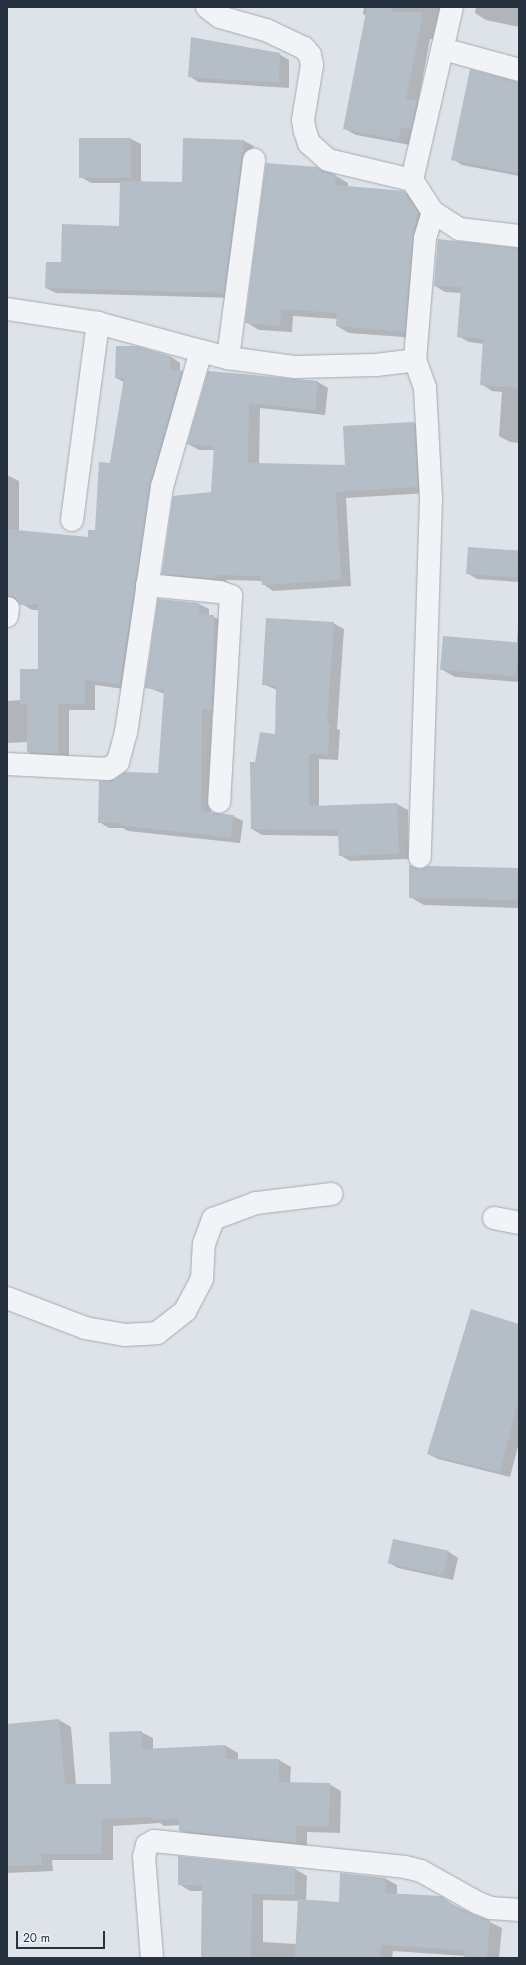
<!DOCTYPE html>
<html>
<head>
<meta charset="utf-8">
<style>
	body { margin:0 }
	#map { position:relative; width:526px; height:1965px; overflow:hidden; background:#dee3e9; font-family:Jost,sans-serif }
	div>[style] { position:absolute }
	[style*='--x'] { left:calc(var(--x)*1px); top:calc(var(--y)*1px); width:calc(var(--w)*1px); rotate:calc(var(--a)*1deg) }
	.shadow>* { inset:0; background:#0003 }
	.building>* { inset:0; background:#b5bdc6; transform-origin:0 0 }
	.roads { filter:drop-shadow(0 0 1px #a3aab3) drop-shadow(0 0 1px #a3aab3) }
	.minor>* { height:22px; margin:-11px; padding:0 11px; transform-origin:11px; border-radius:11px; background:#f1f3f7 }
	span { translate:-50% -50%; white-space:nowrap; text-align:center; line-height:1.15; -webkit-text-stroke:3px #eef2f6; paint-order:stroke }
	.frame { position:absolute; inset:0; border:8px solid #263240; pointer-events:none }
	.scale { position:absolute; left:16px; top:1931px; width:89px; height:18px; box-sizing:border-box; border:2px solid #263240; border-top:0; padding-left:5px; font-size:12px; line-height:14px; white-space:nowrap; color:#263240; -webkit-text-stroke:3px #eef2f6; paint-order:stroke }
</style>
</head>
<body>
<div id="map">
	<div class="shadow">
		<div style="clip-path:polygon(364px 7px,440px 7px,440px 39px,430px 39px,418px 103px,428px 109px,410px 145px,356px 135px,345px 129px,366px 16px,363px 14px)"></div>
		<div style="clip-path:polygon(476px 7px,519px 7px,519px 27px,486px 20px,475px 13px)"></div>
		<div style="clip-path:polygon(279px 54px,289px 60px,289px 88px,198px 82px,189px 76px)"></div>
		<div style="clip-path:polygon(519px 82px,519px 176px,462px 165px,453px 159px)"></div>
		<div style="clip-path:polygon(131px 139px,141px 144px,141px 182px,183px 183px,184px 139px,244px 141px,254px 146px,234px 298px,56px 293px,46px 288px,62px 263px,120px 227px,121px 183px,91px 183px,81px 177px)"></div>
		<div style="clip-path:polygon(336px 176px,348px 183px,348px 187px,404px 192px,417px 199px,430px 219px,417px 338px,349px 333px,337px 326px,337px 319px,293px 316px,292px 332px,259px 330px,246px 322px)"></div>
		<div style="clip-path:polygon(519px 249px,519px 443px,510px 442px,499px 436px,502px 392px,492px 391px,481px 384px,484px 344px,469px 342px,458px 336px,462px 293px,445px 292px,435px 286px)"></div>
		<div style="clip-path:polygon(170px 356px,180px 363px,180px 371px,193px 377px,131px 690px,95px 685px,95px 710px,69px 710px,69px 760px,39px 758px,28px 752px,28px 742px,7px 743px,7px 701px,21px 700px,39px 670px,39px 610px,32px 610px,19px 602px,14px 602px,7px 611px,7px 475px,19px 481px,19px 531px,89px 538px,96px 531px,110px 464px,124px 382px,116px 378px)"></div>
		<div style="clip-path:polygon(209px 372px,318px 382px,328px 388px,325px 415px,260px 408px,259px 465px,346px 466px,344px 427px,414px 423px,425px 429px,428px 493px,346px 498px,351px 586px,273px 591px,263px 584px,262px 581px,226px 580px,226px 584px,173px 579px,163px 573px,212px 493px,215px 450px,199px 450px,188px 444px)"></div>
		<div style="clip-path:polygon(519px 552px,519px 582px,477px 579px,467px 573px)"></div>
		<div style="clip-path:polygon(199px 604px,209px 609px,209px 615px,223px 621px,221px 715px,212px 714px,211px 813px,233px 816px,243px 821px,240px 843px,128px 831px,123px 828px,109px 828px,99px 822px,159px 774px,165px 694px,146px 687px)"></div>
		<div style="clip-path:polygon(333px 623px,344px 629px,337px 729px,340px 730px,338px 760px,319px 759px,319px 807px,397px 804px,408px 810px,409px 859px,350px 861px,340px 855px,339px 836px,262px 835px,252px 829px,256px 763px,276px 735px,277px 690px,263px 684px)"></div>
		<div style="clip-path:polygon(518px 626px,519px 682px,455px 677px,441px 669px,517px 643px)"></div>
		<div style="clip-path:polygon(429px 867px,519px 869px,519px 908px,424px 905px,410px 897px)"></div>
		<div style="clip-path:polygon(519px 1325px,519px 1442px,510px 1477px,438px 1459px,428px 1454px)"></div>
		<div style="clip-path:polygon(449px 1552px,458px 1558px,453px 1580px,398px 1568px,389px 1563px)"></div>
		<div style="clip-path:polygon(59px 1720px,71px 1727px,76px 1785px,112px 1785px,141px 1732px,153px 1738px,153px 1750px,226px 1746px,238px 1753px,238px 1760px,279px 1760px,291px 1767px,290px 1783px,329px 1784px,341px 1791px,340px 1833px,307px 1832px,307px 1849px,192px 1837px,180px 1830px,180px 1825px,164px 1826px,160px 1823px,113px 1826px,113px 1860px,52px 1860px,53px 1871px,7px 1873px,7px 1725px)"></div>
		<div style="clip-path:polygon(evenodd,295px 1869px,307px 1876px,306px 1900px,340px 1903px,386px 1879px,397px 1885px,397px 1895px,452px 1904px,502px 1928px,499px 1958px,465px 1958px,466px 1956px,393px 1951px,392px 1958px,202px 1958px,203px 1891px,190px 1891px,179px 1884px,295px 1869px,263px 1900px,299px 1901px,296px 1944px,263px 1942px,263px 1900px)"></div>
	</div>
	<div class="building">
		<div style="clip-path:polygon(367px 7px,392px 7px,391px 12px,423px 12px,406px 99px,417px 101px,411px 129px,401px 127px,398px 140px,343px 129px)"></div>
		<div style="clip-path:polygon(191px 37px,280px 53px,279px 83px,188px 77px)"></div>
		<div style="clip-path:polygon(470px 69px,519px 82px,519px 173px,451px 160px)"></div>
		<div style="left:79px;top:138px;width:52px;height:40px"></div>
		<div style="clip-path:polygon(183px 138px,244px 140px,224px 293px,45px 288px,46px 262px,61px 262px,62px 224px,119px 226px,120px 181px,182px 182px)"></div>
		<div style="clip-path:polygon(266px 163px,317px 167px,336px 175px,335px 185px,404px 191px,418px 211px,413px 237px,405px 332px,336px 326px,337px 313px,281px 309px,280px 326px,245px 323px)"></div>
		<div style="clip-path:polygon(438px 239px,519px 248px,519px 388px,480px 385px,483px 339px,457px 337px,461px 287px,434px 286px)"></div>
		<div style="clip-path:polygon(116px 346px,137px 346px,170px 356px,170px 370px,182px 370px,150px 485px,120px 684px,85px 680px,85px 704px,58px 704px,58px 754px,27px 752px,27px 704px,20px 704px,20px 669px,38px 669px,38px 604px,20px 605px,15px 598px,7px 596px,7px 529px,88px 537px,88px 530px,95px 530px,99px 462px,110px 463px,124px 378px,115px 378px)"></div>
		<div style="clip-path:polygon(208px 371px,318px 381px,315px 410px,249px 403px,248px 463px,345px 465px,343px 426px,414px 422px,418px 487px,336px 492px,341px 580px,262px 585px,261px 576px,216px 575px,215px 579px,162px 574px,173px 496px,211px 492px,214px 446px,187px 444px)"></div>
		<div style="left:468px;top:547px;width:51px;height:27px;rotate:4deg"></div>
		<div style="clip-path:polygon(158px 599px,199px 603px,199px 614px,214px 615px,212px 710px,202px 709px,201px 811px,234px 815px,231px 838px,118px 825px,118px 823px,98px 823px,99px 781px,115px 779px,125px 772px,158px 773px,164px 690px,145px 688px)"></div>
		<div style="clip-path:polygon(266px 618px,334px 622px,327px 723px,330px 723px,328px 755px,309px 754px,309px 806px,397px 803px,399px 854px,339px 856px,338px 830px,251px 829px,250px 762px,255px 762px,260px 732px,275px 734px,276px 686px,262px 685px)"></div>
		<div style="left:443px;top:636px;width:76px;height:34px;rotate:5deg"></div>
		<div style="clip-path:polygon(409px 865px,420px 869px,428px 866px,518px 868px,517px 900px,409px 898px)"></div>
		<div style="clip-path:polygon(471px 1309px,519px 1324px,519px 1398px,500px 1472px,427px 1454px)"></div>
		<div style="left:393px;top:1539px;width:57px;height:25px;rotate:12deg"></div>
		<div style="clip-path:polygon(59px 1719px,65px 1784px,111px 1784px,109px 1732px,142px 1731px,142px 1749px,226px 1745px,226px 1759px,279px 1759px,279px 1782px,330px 1783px,329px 1827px,296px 1826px,296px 1843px,179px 1831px,179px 1819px,152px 1820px,152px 1817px,102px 1819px,102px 1854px,41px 1854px,42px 1865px,7px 1866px,7px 1724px)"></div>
		<div style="clip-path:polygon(178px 1856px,295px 1868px,295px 1895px,252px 1894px,251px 1958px,201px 1958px,202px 1885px,178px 1885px)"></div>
		<div style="clip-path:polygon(340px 1873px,386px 1878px,385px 1893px,441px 1896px,462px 1911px,490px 1920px,487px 1958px,464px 1958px,465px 1950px,381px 1945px,380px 1958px,295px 1958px,298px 1899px,339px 1902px)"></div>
	</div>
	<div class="roads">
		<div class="minor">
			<div style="--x:207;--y:7;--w:16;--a:38"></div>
			<div style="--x:220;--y:17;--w:48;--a:15.8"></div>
			<div style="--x:266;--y:30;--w:42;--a:25.3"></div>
			<div style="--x:304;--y:48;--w:9;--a:49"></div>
			<div style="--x:310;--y:55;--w:10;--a:79"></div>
			<div style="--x:312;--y:65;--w:56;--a:99.3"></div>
			<div style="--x:303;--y:120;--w:11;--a:80"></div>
			<div style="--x:305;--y:131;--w:13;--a:72"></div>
			<div style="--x:309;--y:143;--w:25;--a:42"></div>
			<div style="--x:328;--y:160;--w:86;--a:13.4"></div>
			<div style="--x:412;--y:180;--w:38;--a:57"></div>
			<div style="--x:433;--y:212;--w:31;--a:33"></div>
			<div style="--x:459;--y:229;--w:60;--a:6.7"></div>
			<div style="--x:443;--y:49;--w:79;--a:15.4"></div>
			<div style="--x:412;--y:180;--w:178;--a:-77"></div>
			<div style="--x:7;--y:309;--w:92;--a:8.7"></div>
			<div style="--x:98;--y:323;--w:107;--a:15.2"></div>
			<div style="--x:228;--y:358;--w:200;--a:-82.5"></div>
			<div style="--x:415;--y:360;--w:30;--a:70"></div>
			<div style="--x:425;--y:388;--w:111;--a:86.9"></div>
			<div style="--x:431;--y:499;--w:358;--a:91.8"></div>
			<div style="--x:72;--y:520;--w:199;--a:-82.5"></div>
			<div style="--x:147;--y:585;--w:73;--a:5.5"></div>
			<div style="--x:220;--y:592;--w:12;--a:20"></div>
			<div style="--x:231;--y:596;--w:206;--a:93.3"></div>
			<div style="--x:7;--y:616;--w:8;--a:-83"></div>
			<div style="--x:7;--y:764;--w:101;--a:2.8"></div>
			<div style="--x:108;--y:769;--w:12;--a:-35"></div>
			<div style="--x:118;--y:762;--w:30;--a:-75"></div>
			<div style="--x:126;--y:733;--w:249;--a:-81.7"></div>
			<div style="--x:162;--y:487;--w:141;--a:-74"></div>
			<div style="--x:201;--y:351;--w:28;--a:15"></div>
			<div style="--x:228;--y:358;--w:68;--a:7.7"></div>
			<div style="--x:295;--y:367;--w:81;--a:-1.4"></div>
			<div style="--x:376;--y:365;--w:39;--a:-7"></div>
			<div style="--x:415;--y:360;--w:122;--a:-85.3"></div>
			<div style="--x:425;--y:238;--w:27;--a:-73"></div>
			<div style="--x:494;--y:1218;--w:25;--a:11"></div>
			<div style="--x:7;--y:1298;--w:84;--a:21"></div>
			<div style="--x:85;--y:1328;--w:40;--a:10"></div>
			<div style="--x:124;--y:1335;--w:33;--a:-3"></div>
			<div style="--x:157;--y:1333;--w:36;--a:-38"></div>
			<div style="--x:185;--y:1311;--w:36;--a:-62"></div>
			<div style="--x:202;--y:1279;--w:35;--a:-87"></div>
			<div style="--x:204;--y:1244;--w:27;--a:-70"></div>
			<div style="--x:213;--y:1219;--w:46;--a:-20.4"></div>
			<div style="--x:256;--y:1203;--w:76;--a:-6.8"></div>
			<div style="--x:152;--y:1958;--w:101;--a:-94.5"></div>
			<div style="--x:144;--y:1857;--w:12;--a:-76"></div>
			<div style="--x:147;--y:1845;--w:8;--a:-30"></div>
			<div style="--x:154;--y:1841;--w:252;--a:5.9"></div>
			<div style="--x:405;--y:1867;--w:16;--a:14"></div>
			<div style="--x:421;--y:1871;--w:65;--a:29.3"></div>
			<div style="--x:478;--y:1903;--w:14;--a:21"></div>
			<div style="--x:491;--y:1908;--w:28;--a:4"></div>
		</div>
	</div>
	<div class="frame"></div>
	<div class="scale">20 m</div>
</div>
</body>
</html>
